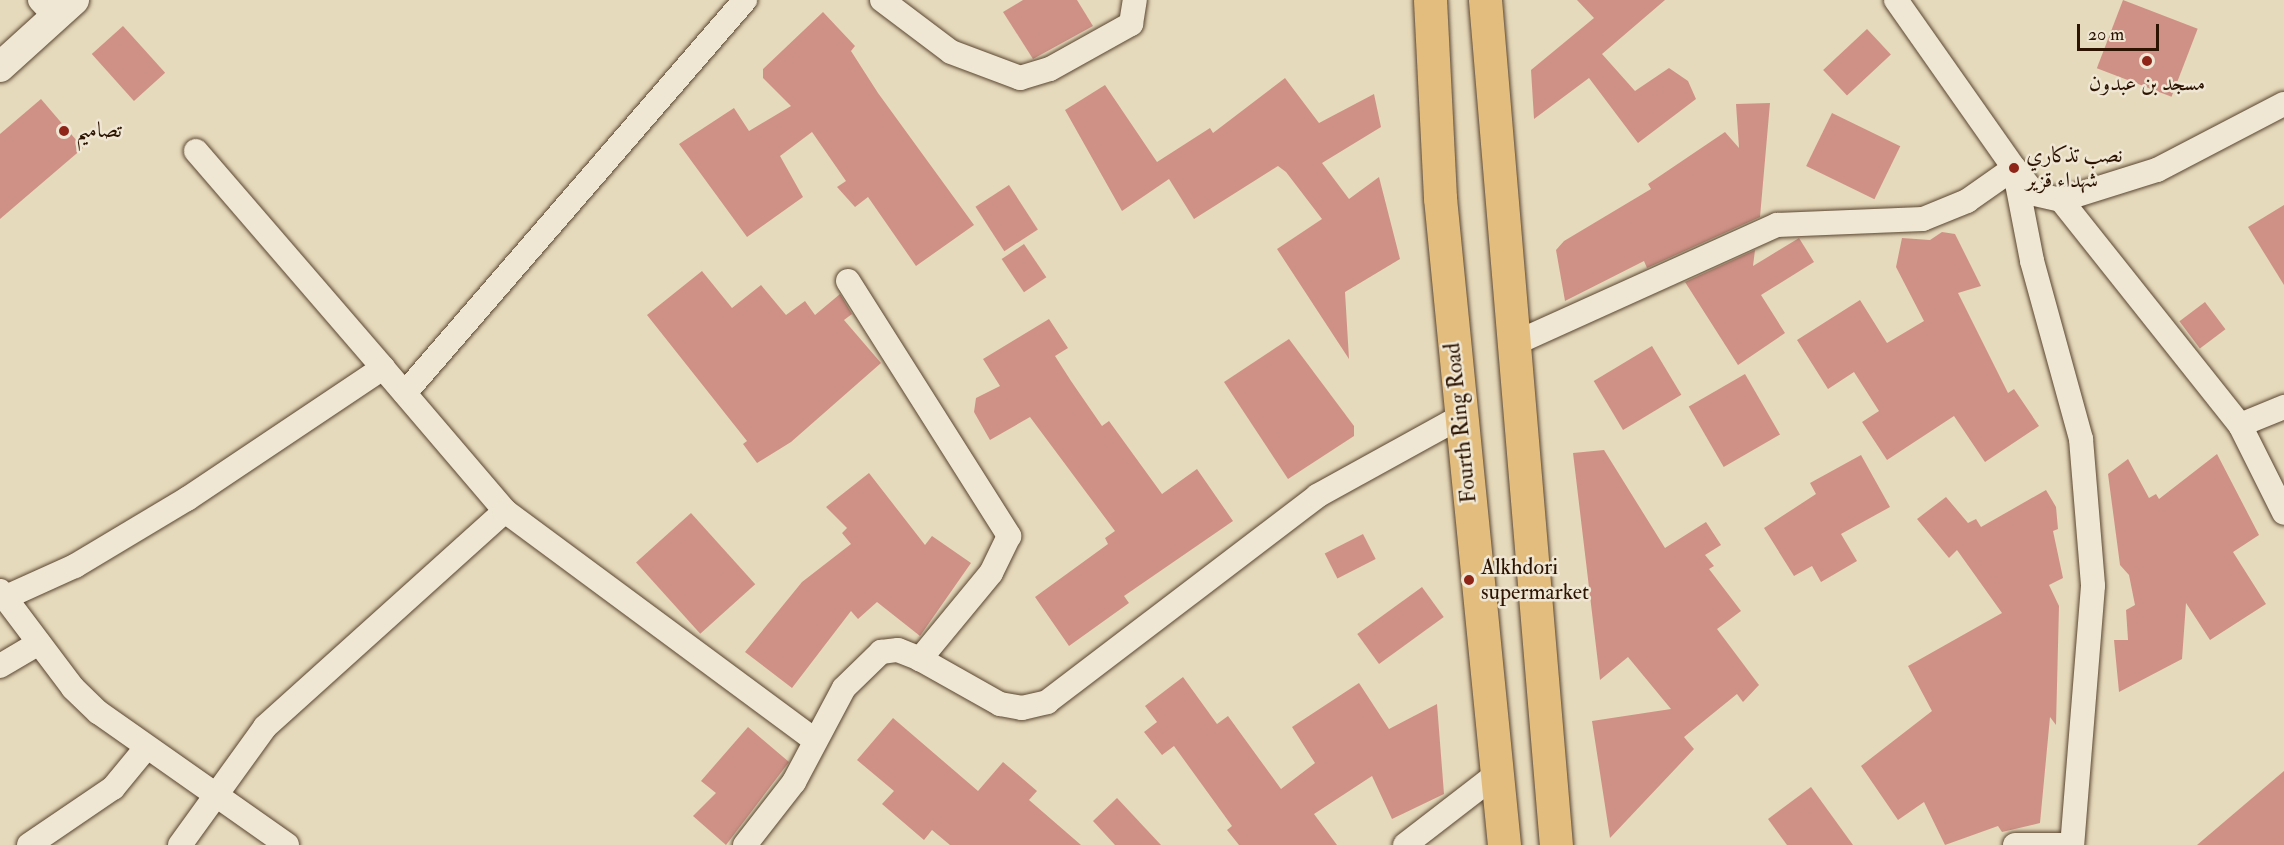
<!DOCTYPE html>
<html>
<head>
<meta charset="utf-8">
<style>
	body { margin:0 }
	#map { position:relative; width:2284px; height:845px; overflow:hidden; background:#e6dabc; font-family:"IM FELL Double Pica",Amiri,serif }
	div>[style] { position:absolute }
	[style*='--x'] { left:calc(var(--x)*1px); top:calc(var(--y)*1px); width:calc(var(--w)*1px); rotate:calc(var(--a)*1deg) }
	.building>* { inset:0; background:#cf9186; transform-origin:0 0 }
	.roads { filter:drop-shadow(0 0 2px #5a4530) drop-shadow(0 0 2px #5a4530) }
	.minor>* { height:24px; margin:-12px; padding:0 12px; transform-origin:12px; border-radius:12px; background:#efe7d3 }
	.tertiary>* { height:30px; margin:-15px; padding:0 15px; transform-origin:15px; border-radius:15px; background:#efe7d3 }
	.primary>* { height:33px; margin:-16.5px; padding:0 16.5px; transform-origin:16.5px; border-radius:16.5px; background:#e3bd7e }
	.dots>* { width:16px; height:16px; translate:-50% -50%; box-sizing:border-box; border:3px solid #efe7d3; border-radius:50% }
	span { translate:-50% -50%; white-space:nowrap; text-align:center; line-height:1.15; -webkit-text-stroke:5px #efe7d3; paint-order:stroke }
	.poi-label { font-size:22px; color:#2c1302 }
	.left { translate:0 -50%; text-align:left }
	.street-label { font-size:22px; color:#2c1302 }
	.scale { position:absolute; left:2077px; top:24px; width:82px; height:27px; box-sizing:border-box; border:3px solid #2c1302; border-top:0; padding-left:8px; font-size:18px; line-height:21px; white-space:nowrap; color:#2c1302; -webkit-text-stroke:4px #efe7d3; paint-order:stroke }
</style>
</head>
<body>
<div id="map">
	<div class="building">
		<div style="clip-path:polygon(1023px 0,1077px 0,1093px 26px,1033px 59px,1003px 12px)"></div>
		<div style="clip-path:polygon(1577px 0,1665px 0,1602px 54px,1635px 91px,1669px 68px,1688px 81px,1696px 99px,1638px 143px,1589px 78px,1534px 119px,1531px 70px,1594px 18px)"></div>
		<div style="left:2123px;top:0;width:80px;height:73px;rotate:21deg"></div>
		<div style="clip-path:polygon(823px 12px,855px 46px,851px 51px,878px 93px,974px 225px,916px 266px,868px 197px,855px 207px,837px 187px,846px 181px,812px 132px,780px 156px,803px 197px,747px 237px,679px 144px,734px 108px,749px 131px,791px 106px,763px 78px,763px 69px)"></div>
		<div style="left:123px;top:26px;width:63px;height:42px;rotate:48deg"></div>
		<div style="left:1867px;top:29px;width:35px;height:60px;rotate:47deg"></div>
		<div style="clip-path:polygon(1285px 78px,1319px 123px,1374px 94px,1381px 127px,1322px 163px,1349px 199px,1379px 177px,1400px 259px,1345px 292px,1349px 359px,1277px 249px,1322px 219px,1286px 172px,1278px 166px,1194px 219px,1169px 179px,1122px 211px,1065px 110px,1105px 85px,1157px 162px,1210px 128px,1213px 133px)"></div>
		<div style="clip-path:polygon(41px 99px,83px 148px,0 219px,0 134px)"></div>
		<div style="clip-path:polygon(1770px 103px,1760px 217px,1647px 268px,1644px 261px,1565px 301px,1556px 250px,1564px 241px,1651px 189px,1648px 184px,1725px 132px,1739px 148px,1736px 104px)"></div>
		<div style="left:1832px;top:113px;width:76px;height:59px;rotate:26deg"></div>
		<div style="left:1009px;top:185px;width:53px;height:40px;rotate:57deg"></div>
		<div style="clip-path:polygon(2284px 205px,2284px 285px,2248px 227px)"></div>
		<div style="clip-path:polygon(1942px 232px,1955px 234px,1981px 286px,1958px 293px,2008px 393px,2014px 389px,2039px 426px,1985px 462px,1954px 416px,1887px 460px,1862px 422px,1879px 411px,1854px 372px,1828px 389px,1797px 340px,1860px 300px,1887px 343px,1924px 321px,1896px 267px,1902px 238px,1930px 240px)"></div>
		<div style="clip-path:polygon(1799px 238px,1814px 262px,1761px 295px,1785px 333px,1738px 365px,1685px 282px,1755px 250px,1753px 266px)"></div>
		<div style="left:1024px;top:244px;width:40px;height:27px;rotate:56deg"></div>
		<div style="clip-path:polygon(702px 271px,732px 308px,761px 285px,786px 315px,805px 301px,815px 315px,840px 294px,852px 314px,844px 320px,881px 363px,791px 442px,757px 463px,743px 444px,747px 441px,647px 315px)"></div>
		<div style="left:2205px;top:302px;width:34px;height:32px;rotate:53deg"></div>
		<div style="clip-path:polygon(1049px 319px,1068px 348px,1055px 356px,1071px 381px,1102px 426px,1109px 421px,1162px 494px,1197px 469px,1233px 521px,1124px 596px,1129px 603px,1069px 646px,1035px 597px,1108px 544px,1105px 538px,1115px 531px,1030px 417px,990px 440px,974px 412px,976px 398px,1000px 386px,983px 359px)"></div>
		<div style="clip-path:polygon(1289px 339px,1354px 426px,1354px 436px,1288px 479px,1224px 382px)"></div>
		<div style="left:1652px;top:346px;width:57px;height:68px;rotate:59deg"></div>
		<div style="left:1745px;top:374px;width:70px;height:65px;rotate:60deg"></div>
		<div style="clip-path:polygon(1604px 450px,1665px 548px,1706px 522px,1721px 545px,1705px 555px,1714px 566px,1709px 569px,1741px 611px,1717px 629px,1759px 685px,1743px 702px,1737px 694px,1684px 737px,1694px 749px,1610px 838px,1592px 721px,1671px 709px,1628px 657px,1600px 680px,1573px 453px)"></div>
		<div style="clip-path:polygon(2217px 454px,2259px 535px,2233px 552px,2266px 604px,2210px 640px,2186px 603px,2182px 659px,2119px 692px,2114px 640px,2128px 640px,2126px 610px,2135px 605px,2129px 575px,2120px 565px,2108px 474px,2128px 459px,2149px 498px,2156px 494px,2159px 499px)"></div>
		<div style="clip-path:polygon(1861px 455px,1890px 507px,1841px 534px,1857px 561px,1821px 582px,1812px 566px,1794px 576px,1764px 528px,1816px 494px,1810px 483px)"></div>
		<div style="clip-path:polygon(869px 473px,925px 545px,932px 536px,971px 563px,920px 636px,877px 602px,858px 619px,851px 611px,792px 688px,745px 652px,802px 582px,851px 544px,842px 533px,847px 528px,826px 507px)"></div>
		<div style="clip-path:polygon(2046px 490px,2056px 507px,2058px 529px,2053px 531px,2063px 578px,2049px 585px,2059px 606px,2056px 725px,2050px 717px,2040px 823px,2002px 832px,1998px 826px,1945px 845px,1924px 802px,1898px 820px,1861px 766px,1932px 711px,1908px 666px,2002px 613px,1957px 550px,1949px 558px,1917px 519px,1946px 497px,1968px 523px,1976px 519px,1981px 527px)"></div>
		<div style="left:691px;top:513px;width:96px;height:74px;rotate:48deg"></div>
		<div style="left:1363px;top:534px;width:28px;height:43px;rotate:63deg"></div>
		<div style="left:1422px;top:587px;width:37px;height:80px;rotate:54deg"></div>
		<div style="clip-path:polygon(1183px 677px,1217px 724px,1228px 716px,1281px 789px,1315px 763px,1292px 727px,1359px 683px,1389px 729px,1437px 704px,1444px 794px,1392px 819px,1372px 776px,1314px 814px,1337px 845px,1239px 845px,1227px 830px,1232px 826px,1174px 746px,1162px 755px,1144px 732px,1157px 722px,1145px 706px)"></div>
		<div style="clip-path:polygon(893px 718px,978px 791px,1003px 762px,1037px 791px,1029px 800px,1081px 845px,950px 845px,932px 830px,924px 840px,882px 804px,894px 791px,857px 760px)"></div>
		<div style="clip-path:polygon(748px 727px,789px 762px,726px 845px,693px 816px,716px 793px,701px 781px)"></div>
		<div style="clip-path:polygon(2284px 771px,2284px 845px,2197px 845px)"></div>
		<div style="clip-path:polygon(1811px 787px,1853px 845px,1787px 845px,1768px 819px)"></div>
		<div style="clip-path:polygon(1117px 798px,1161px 845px,1115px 845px,1093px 821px)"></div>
	</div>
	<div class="roads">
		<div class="minor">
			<div style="--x:40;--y:0;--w:23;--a:47"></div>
			<div style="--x:882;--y:0;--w:86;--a:37"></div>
			<div style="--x:951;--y:52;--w:74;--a:20.6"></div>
			<div style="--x:1020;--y:78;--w:31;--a:-17"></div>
			<div style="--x:1050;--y:69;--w:93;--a:-29.1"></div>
			<div style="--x:1131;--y:24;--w:24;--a:-81"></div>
			<div style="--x:1896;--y:0;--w:205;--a:54.9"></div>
			<div style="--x:2014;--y:168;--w:95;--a:79"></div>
			<div style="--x:2032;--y:261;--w:185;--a:74.6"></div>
			<div style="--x:2081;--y:439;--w:147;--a:85.3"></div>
			<div style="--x:2093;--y:586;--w:260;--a:94.6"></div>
			<div style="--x:196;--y:151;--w:286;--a:49.2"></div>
			<div style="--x:2061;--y:200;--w:101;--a:-17.4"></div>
			<div style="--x:2157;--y:170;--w:143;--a:-27.5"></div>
			<div style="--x:848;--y:281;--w:302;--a:57.7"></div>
			<div style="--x:1009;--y:536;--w:41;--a:115.9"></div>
			<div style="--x:991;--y:573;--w:112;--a:129.5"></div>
			<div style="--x:1511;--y:345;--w:292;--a:-24.3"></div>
			<div style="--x:1777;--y:225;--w:146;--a:-2.4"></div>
			<div style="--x:1923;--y:219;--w:48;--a:-22.2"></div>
			<div style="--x:1967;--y:201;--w:57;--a:-35.1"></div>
			<div style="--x:2014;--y:168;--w:33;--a:51"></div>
			<div style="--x:2035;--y:194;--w:27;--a:13"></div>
			<div style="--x:2061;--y:200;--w:288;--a:51.5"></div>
			<div style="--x:2240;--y:425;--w:98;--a:63.4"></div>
			<div style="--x:405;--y:393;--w:520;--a:-49.14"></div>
			<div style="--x:2240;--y:425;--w:48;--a:-22.2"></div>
			<div style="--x:0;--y:591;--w:121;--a:53"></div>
			<div style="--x:73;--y:688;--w:35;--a:44"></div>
			<div style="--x:98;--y:712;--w:231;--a:35.1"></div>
			<div style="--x:4;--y:598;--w:78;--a:-24.3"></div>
			<div style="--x:75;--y:566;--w:131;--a:-30.9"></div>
			<div style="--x:187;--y:499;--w:236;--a:-33.8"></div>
			<div style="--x:383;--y:368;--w:188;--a:49.5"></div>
			<div style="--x:0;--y:666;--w:45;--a:-30.5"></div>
			<div style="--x:29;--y:845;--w:102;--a:-34.2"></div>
			<div style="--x:113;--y:788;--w:52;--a:-50.5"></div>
			<div style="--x:180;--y:845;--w:145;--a:-54.2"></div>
			<div style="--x:265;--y:727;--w:323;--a:-42"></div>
			<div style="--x:505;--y:511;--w:385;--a:36.5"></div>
			<div style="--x:745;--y:845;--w:80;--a:-52.1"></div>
			<div style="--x:794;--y:782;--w:106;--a:-62"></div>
			<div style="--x:844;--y:688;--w:52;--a:-44.2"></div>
			<div style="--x:881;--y:652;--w:17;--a:-7"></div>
			<div style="--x:898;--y:650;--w:24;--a:22"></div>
			<div style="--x:920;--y:659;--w:92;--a:29.4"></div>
			<div style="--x:1000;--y:704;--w:22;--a:10"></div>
			<div style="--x:1022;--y:708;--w:26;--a:-13"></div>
			<div style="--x:1047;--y:702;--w:340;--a:-37.3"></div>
			<div style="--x:1317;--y:496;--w:163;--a:-28.9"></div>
			<div style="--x:1405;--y:845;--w:118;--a:-37.7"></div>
			<div style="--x:2015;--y:845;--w:57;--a:0"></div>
		</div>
		<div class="tertiary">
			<div style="--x:0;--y:67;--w:100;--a:-42.2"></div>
		</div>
		<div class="primary">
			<div style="--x:1430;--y:0;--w:198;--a:87.1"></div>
			<div style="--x:1440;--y:198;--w:650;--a:84.35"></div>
			<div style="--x:1485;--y:0;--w:848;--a:85.2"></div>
		</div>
	</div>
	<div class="dots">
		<div style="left:2147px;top:61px;background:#8f2418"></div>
		<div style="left:64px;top:131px;background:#8f2418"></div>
		<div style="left:2014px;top:168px;background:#8f2418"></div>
		<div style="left:1469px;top:580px;background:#8f2418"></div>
	</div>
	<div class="poi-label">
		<span style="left:2147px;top:84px">مسجد بن عبدون</span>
		<span class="left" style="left:76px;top:131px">تصاميم</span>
		<span class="left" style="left:2026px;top:168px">نصب تذكاري<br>شهداء قزير</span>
		<span class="left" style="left:1481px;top:580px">Alkhdori<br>supermarket</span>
	</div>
	<div class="street-label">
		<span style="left:1461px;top:423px;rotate:-96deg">Fourth Ring Road</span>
	</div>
	<div class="scale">20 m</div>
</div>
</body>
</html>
